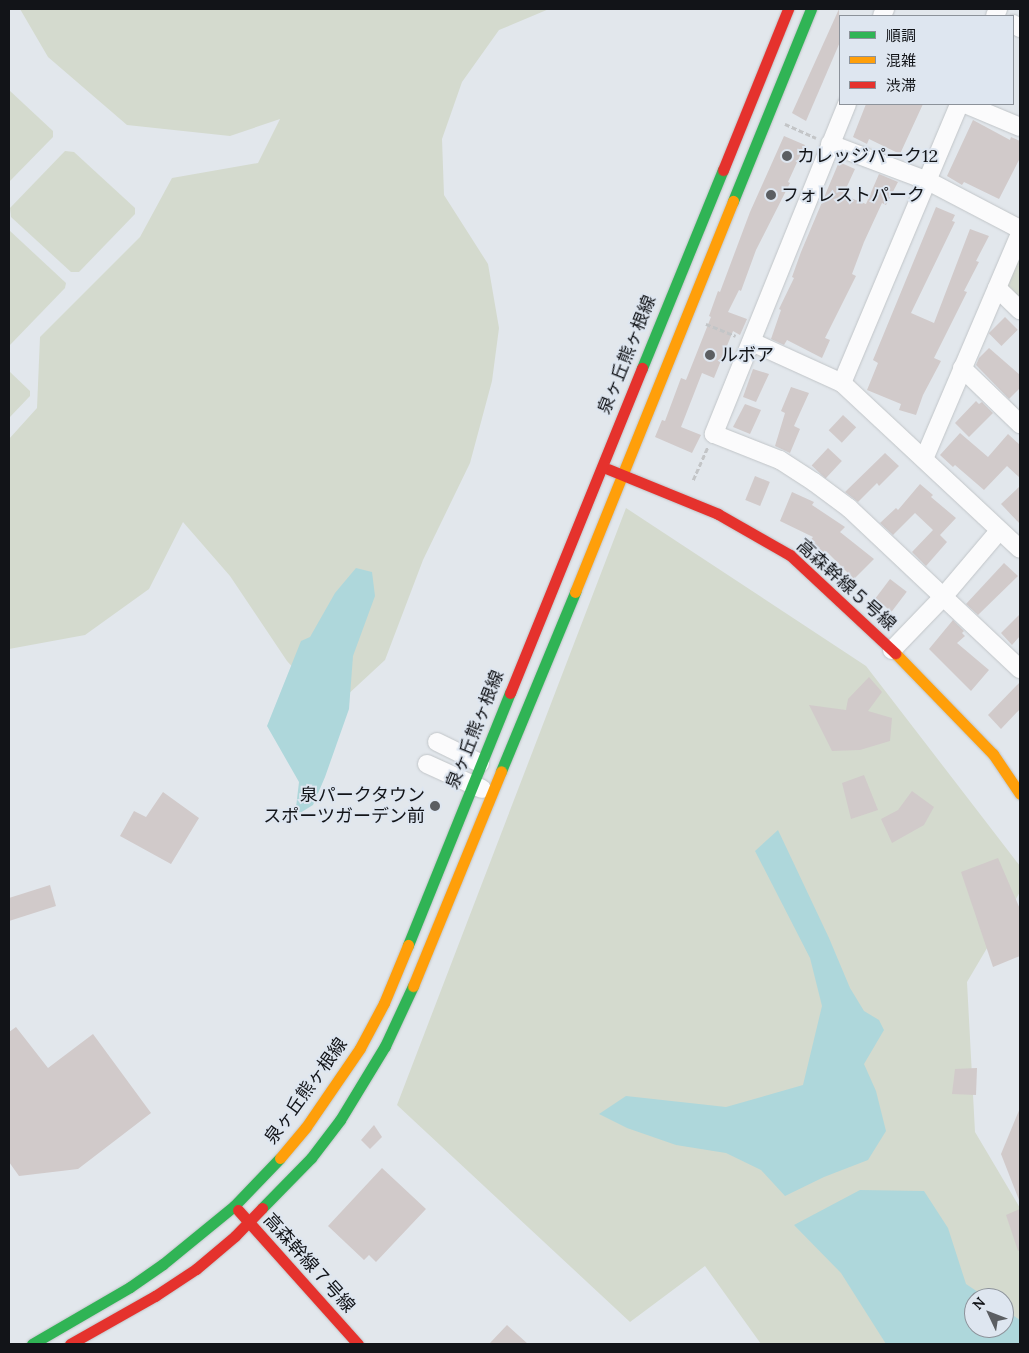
<!DOCTYPE html>
<html>
<head>
<meta charset="utf-8">
<style>
	body { margin:0 }
	#map { position:relative; width:1029px; height:1353px; overflow:hidden; background:#e2e7ec; font-family:Lora,"Noto Sans JP",serif }
	div>[style] { position:absolute }
	[style*='--x'] { left:calc(var(--x)*1px); top:calc(var(--y)*1px); width:calc(var(--w)*1px); rotate:calc(var(--a)*1deg) }
	.green>* { inset:0; background:#d4dace }
	.water>* { inset:0; background:#aed7db }
	.building>* { inset:0; background:#d1caca; transform-origin:0 0 }
	.path>* { height:2.5px; margin-top:-1.25px; transform-origin:0; background:repeating-linear-gradient(90deg,#c3c5c7 0 5px,transparent 0 7.5px) }
	.roads { filter:drop-shadow(0 0 1px #c1c5c8) drop-shadow(0 0 1px #c1c5c8) }
	.street>* { height:18px; margin:-9px; padding:0 9px; transform-origin:9px; border-radius:9px; background:#fbfbfc }
	.fast>* { height:11px; margin:-5.5px; padding:0 5.5px; transform-origin:5.5px; border-radius:5.5px; background:#30b455 }
	.slow>* { height:11px; margin:-5.5px; padding:0 5.5px; transform-origin:5.5px; border-radius:5.5px; background:#ff9f0a }
	.jam>* { height:11px; margin:-5.5px; padding:0 5.5px; transform-origin:5.5px; border-radius:5.5px; background:#e5322d }
	.dots>* { width:14px; height:14px; translate:-50% -50%; box-sizing:border-box; border:2px solid #dee6f0; border-radius:50% }
	span { translate:-50% -50%; white-space:nowrap; text-align:center; line-height:1.15; -webkit-text-stroke:4px #dee6f0; paint-order:stroke }
	.poi-label { font-size:18px; color:#121418 }
	.left { translate:0 -50%; text-align:left }
	.right { translate:-100% -50%; text-align:right }
	.street-label { font-size:18px; color:#121418 }
	.frame { position:absolute; inset:0; border:10px solid #121418; pointer-events:none }
	.legend { position:absolute; left:839px; top:15px; width:175px; height:90px; box-sizing:border-box; background:#dee6f0; border:1px solid #8c929a; margin:0; padding:6px 9px; list-style:none; font-size:15px; color:#121418 }
	.legend li { display:flex; align-items:center; gap:10px; height:25px }
	.legend b { width:25px; border:1px solid #8c929a }
	.north { position:absolute; left:964px; top:1288px; width:50px; height:50px; box-sizing:border-box; background:#dee6f0; border:1px solid #8c929a; border-radius:50%; rotate:313deg; font-size:14px; font-weight:700; line-height:20px; text-align:center; color:#121418 }
	.north::after { content:''; display:block; margin:auto; width:18px; height:22px; background:#5b5e62; clip-path:polygon(50% 0,100% 100%,50% 72%,0 100%) }
</style>
</head>
<body>
<div id="map">
	<div class="green">
		<div style="clip-path:polygon(20px 9px,549px 9px,499px 30px,462px 82px,442px 139px,444px 195px,488px 264px,499px 328px,492px 381px,470px 463px,423px 560px,385px 660px,344px 698px,319px 696px,287px 661px,230px 576px,183px 522px,149px 589px,85px 635px,9px 649px,9px 439px,37px 408px,40px 337px,140px 237px,172px 178px,258px 163px,280px 119px,230px 136px,127px 125px,48px 57px)"></div>
		<div style="clip-path:polygon(9px 90px,53px 131px,53px 137px,9px 182px)"></div>
		<div style="clip-path:polygon(65px 151px,74px 152px,135px 208px,135px 214px,79px 272px,71px 272px,11px 217px,10px 208px)"></div>
		<div style="clip-path:polygon(9px 230px,66px 283px,65px 288px,9px 346px)"></div>
		<div style="clip-path:polygon(1020px 257px,1020px 301px,1006px 289px)"></div>
		<div style="clip-path:polygon(9px 371px,30px 391px,30px 396px,9px 418px)"></div>
		<div style="clip-path:polygon(evenodd,626px 508px,866px 666px,1020px 866px,1020px 892px,967px 982px,975px 1132px,1020px 1208px,1020px 1344px,761px 1344px,705px 1266px,630px 1322px,397px 1105px,626px 508px,974px 1298px,1004px 1298px,1004px 1328px,974px 1328px,974px 1298px)"></div>
	</div>
	<div class="water">
		<div style="clip-path:polygon(356px 568px,372px 572px,375px 596px,353px 656px,349px 709px,325px 777px,313px 805px,295px 816px,299px 782px,267px 726px,301px 641px,310px 637px,335px 593px)"></div>
		<div style="clip-path:polygon(778px 830px,829px 938px,850px 988px,864px 1011px,879px 1020px,884px 1030px,864px 1064px,876px 1091px,886px 1131px,868px 1160px,824px 1177px,785px 1196px,761px 1170px,726px 1153px,676px 1145px,627px 1128px,599px 1114px,626px 1096px,726px 1107px,803px 1085px,822px 1006px,810px 958px,755px 851px)"></div>
		<div style="clip-path:polygon(860px 1190px,924px 1191px,948px 1228px,966px 1284px,987px 1298px,974px 1298px,974px 1328px,1004px 1328px,1004px 1309px,1020px 1320px,1020px 1344px,886px 1344px,841px 1273px,794px 1225px)"></div>
	</div>
	<div class="building">
		<div style="clip-path:polygon(839px 9px,840px 42px,806px 121px,792px 113px)"></div>
		<div style="clip-path:polygon(866px 104px,923px 104px,900px 154px,869px 139px,867px 144px,853px 137px)"></div>
		<div style="clip-path:polygon(973px 120px,1010px 140px,1011px 137px,1020px 141px,1020px 158px,999px 199px,964px 182px,962px 185px,947px 176px)"></div>
		<div style="clip-path:polygon(784px 136px,805px 145px,788px 182px,790px 183px,756px 250px,741px 291px,739px 290px,728px 312px,747px 319px,740px 335px,733px 331px,714px 378px,702px 373px,681px 427px,701px 435px,692px 453px,655px 437px,662px 420px,665px 421px,681px 378px,686px 380px,711px 317px,709px 316px,718px 291px,720px 292px,750px 212px)"></div>
		<div style="clip-path:polygon(839px 162px,855px 169px,843px 195px,866px 204px,879px 174px,898px 182px,886px 205px,882px 203px,864px 242px,852px 274px,856px 276px,825px 338px,830px 340px,822px 358px,787px 340px,784px 345px,771px 339px,781px 310px,779px 309px,794px 278px,792px 277px,801px 252px)"></div>
		<div style="clip-path:polygon(936px 207px,955px 215px,952px 221px,955px 222px,911px 313px,934px 323px,970px 229px,989px 236px,976px 261px,979px 262px,964px 291px,967px 292px,934px 358px,941px 361px,923px 395px,916px 415px,899px 410px,901px 404px,867px 390px,878px 363px,873px 360px)"></div>
		<div style="left:1005px;top:317px;width:18px;height:23px;rotate:45deg"></div>
		<div style="clip-path:polygon(989px 348px,1020px 375px,1020px 388px,1009px 399px,976px 365px,979px 358px)"></div>
		<div style="clip-path:polygon(753px 369px,769px 374px,756px 402px,743px 397px)"></div>
		<div style="clip-path:polygon(791px 387px,809px 393px,794px 426px,800px 429px,790px 453px,775px 446px,785px 413px,781px 411px)"></div>
		<div style="clip-path:polygon(976px 401px,979px 404px,982px 402px,993px 413px,969px 437px,955px 423px)"></div>
		<div style="clip-path:polygon(745px 404px,761px 410px,750px 434px,733px 427px)"></div>
		<div style="left:843px;top:415px;width:18px;height:21px;rotate:43deg"></div>
		<div style="clip-path:polygon(960px 433px,988px 457px,1008px 434px,1020px 445px,1020px 478px,1007px 466px,984px 490px,955px 465px,953px 467px,940px 455px)"></div>
		<div style="left:828px;top:448px;width:19px;height:24px;rotate:43deg"></div>
		<div style="clip-path:polygon(885px 453px,899px 466px,879px 486px,877px 483px,858px 502px,845px 492px)"></div>
		<div style="left:755px;top:476px;width:16px;height:26px;rotate:22deg"></div>
		<div style="clip-path:polygon(920px 484px,933px 495px,931px 497px,956px 518px,940px 535px,947px 542px,926px 566px,912px 552px,933px 530px,915px 513px,893px 535px,880px 523px,896px 508px,898px 510px)"></div>
		<div style="clip-path:polygon(1020px 486px,1020px 524px,1001px 504px)"></div>
		<div style="clip-path:polygon(792px 492px,814px 502px,812px 505px,845px 527px,840px 532px,874px 559px,854px 579px,826px 551px,823px 555px,809px 542px,813px 537px,780px 521px)"></div>
		<div style="clip-path:polygon(1004px 563px,1018px 576px,978px 615px,966px 604px)"></div>
		<div style="left:890px;top:579px;width:21px;height:25px;rotate:37deg"></div>
		<div style="clip-path:polygon(1020px 614px,1020px 636px,1012px 645px,1001px 633px)"></div>
		<div style="clip-path:polygon(953px 620px,964px 631px,962px 633px,965px 636px,957px 643px,989px 670px,971px 691px,929px 649px)"></div>
		<div style="clip-path:polygon(869px 677px,882px 692px,868px 711px,892px 718px,890px 741px,860px 750px,832px 751px,809px 705px,846px 710px,848px 699px)"></div>
		<div style="clip-path:polygon(1020px 682px,1020px 709px,1001px 729px,988px 715px)"></div>
		<div style="clip-path:polygon(864px 775px,878px 810px,851px 819px,842px 783px)"></div>
		<div style="clip-path:polygon(912px 791px,934px 807px,924px 825px,892px 843px,881px 819px,898px 810px)"></div>
		<div style="clip-path:polygon(163px 792px,199px 818px,171px 864px,120px 836px,134px 811px,146px 817px)"></div>
		<div style="clip-path:polygon(998px 858px,1020px 909px,1020px 956px,993px 967px,961px 872px)"></div>
		<div style="clip-path:polygon(50px 885px,56px 906px,9px 921px,9px 898px)"></div>
		<div style="clip-path:polygon(16px 1027px,48px 1068px,93px 1034px,151px 1113px,78px 1169px,19px 1176px,9px 1162px,9px 1032px)"></div>
		<div style="clip-path:polygon(977px 1068px,976px 1095px,952px 1094px,955px 1069px)"></div>
		<div style="clip-path:polygon(1020px 1108px,1020px 1200px,1019px 1200px,1001px 1154px)"></div>
		<div style="clip-path:polygon(374px 1125px,382px 1137px,370px 1149px,361px 1140px)"></div>
		<div style="clip-path:polygon(382px 1168px,426px 1209px,376px 1262px,369px 1255px,364px 1260px,328px 1226px)"></div>
		<div style="clip-path:polygon(1020px 1209px,1020px 1250px,1018px 1251px,1006px 1215px)"></div>
		<div style="clip-path:polygon(507px 1325px,528px 1344px,489px 1344px)"></div>
	</div>
	<div class="path">
		<div style="--x:785;--y:124;--w:34;--a:24"></div>
		<div style="--x:706;--y:324;--w:32;--a:22"></div>
		<div style="--x:693;--y:480;--w:36;--a:-66"></div>
	</div>
	<div class="roads">
		<div class="street">
			<div style="--x:882;--y:16;--w:8;--a:-67"></div>
			<div style="--x:995;--y:16;--w:8;--a:-67"></div>
			<div style="--x:1013;--y:24;--w:8;--a:30"></div>
			<div style="--x:847;--y:104;--w:356;--a:112"></div>
			<div style="--x:714;--y:434;--w:71;--a:21.5"></div>
			<div style="--x:780;--y:460;--w:40;--a:32.9"></div>
			<div style="--x:814;--y:482;--w:44;--a:36.6"></div>
			<div style="--x:849;--y:508;--w:235;--a:43.3"></div>
			<div style="--x:965;--y:104;--w:60;--a:22.7"></div>
			<div style="--x:830;--y:144;--w:105;--a:20.7"></div>
			<div style="--x:928;--y:181;--w:104;--a:27.6"></div>
			<div style="--x:997;--y:288;--w:32;--a:44"></div>
			<div style="--x:752;--y:342;--w:99;--a:24.5"></div>
			<div style="--x:842;--y:383;--w:243;--a:43"></div>
			<div style="--x:962;--y:368;--w:81;--a:44"></div>
			<div style="--x:842;--y:383;--w:303;--a:-67.2"></div>
			<div style="--x:924;--y:459;--w:245;--a:-66.9"></div>
			<div style="--x:892;--y:650;--w:74;--a:-46.1"></div>
			<div style="--x:943;--y:597;--w:87;--a:-49.7"></div>
			<div style="--x:437;--y:742;--w:48;--a:26"></div>
			<div style="--x:427;--y:764;--w:60;--a:24.4"></div>
		</div>
		<div class="fast">
			<div style="--x:733;--y:201;--w:207;--a:-67.9"></div>
			<div style="--x:642;--y:368;--w:214;--a:-67.8"></div>
			<div style="--x:501;--y:771;--w:194;--a:-67.5"></div>
			<div style="--x:408;--y:945;--w:272;--a:-68"></div>
			<div style="--x:262;--y:1208;--w:70;--a:-45.6"></div>
			<div style="--x:311;--y:1158;--w:48;--a:-52.7"></div>
			<div style="--x:340;--y:1120;--w:87;--a:-58.7"></div>
			<div style="--x:385;--y:1046;--w:66;--a:-65"></div>
			<div style="--x:32;--y:1344;--w:113;--a:-30.2"></div>
			<div style="--x:130;--y:1287;--w:40;--a:-34.9"></div>
			<div style="--x:163;--y:1264;--w:92;--a:-39.2"></div>
			<div style="--x:234;--y:1206;--w:66;--a:-46.2"></div>
		</div>
		<div class="slow">
			<div style="--x:575;--y:592;--w:422;--a:-68"></div>
			<div style="--x:895;--y:653;--w:141;--a:45.9"></div>
			<div style="--x:993;--y:754;--w:48;--a:56"></div>
			<div style="--x:413;--y:986;--w:232;--a:-67.7"></div>
			<div style="--x:280;--y:1158;--w:40;--a:-50"></div>
			<div style="--x:306;--y:1127;--w:96;--a:-55.6"></div>
			<div style="--x:360;--y:1048;--w:51;--a:-61.9"></div>
			<div style="--x:384;--y:1003;--w:63;--a:-67.5"></div>
		</div>
		<div class="jam">
			<div style="--x:723;--y:170;--w:174;--a:-68"></div>
			<div style="--x:608;--y:469;--w:119;--a:22.2"></div>
			<div style="--x:718;--y:514;--w:83;--a:29.7"></div>
			<div style="--x:790;--y:555;--w:144;--a:43"></div>
			<div style="--x:510;--y:693;--w:351;--a:-67.9"></div>
			<div style="--x:238;--y:1210;--w:180;--a:48.2"></div>
			<div style="--x:70;--y:1344;--w:98;--a:-29.5"></div>
			<div style="--x:155;--y:1296;--w:49;--a:-33.4"></div>
			<div style="--x:196;--y:1269;--w:51;--a:-40.2"></div>
			<div style="--x:235;--y:1236;--w:39;--a:-46"></div>
		</div>
	</div>
	<div class="dots">
		<div style="left:787px;top:156px;background:#5b5e62"></div>
		<div style="left:771px;top:195px;background:#5b5e62"></div>
		<div style="left:710px;top:355px;background:#5b5e62"></div>
		<div style="left:435px;top:806px;background:#5b5e62"></div>
	</div>
	<div class="poi-label">
		<span class="left" style="left:797px;top:156px">カレッジパーク12</span>
		<span class="left" style="left:781px;top:195px">フォレストパーク</span>
		<span class="left" style="left:720px;top:355px">ルボア</span>
		<span class="right" style="left:425px;top:806px">泉パークタウン<br>スポーツガーデン前</span>
	</div>
	<div class="street-label">
		<span style="left:627px;top:355px;rotate:-68deg">泉ヶ丘熊ヶ根線</span>
		<span style="left:846px;top:585px;rotate:42deg">高森幹線５号線</span>
		<span style="left:475px;top:730px;rotate:-68deg">泉ヶ丘熊ヶ根線</span>
		<span style="left:306px;top:1091px;rotate:-54deg">泉ヶ丘熊ヶ根線</span>
		<span style="left:309px;top:1263px;rotate:48deg">高森幹線７号線</span>
	</div>
	<div class="frame"></div>
	<ul class="legend">
	<li><b style="height:6px;background:#30b455"></b>順調</li>
	<li><b style="height:6px;background:#ff9f0a"></b>混雑</li>
	<li><b style="height:6px;background:#e5322d"></b>渋滞</li>
	</ul>
	<div class="north">N</div>
</div>
</body>
</html>
